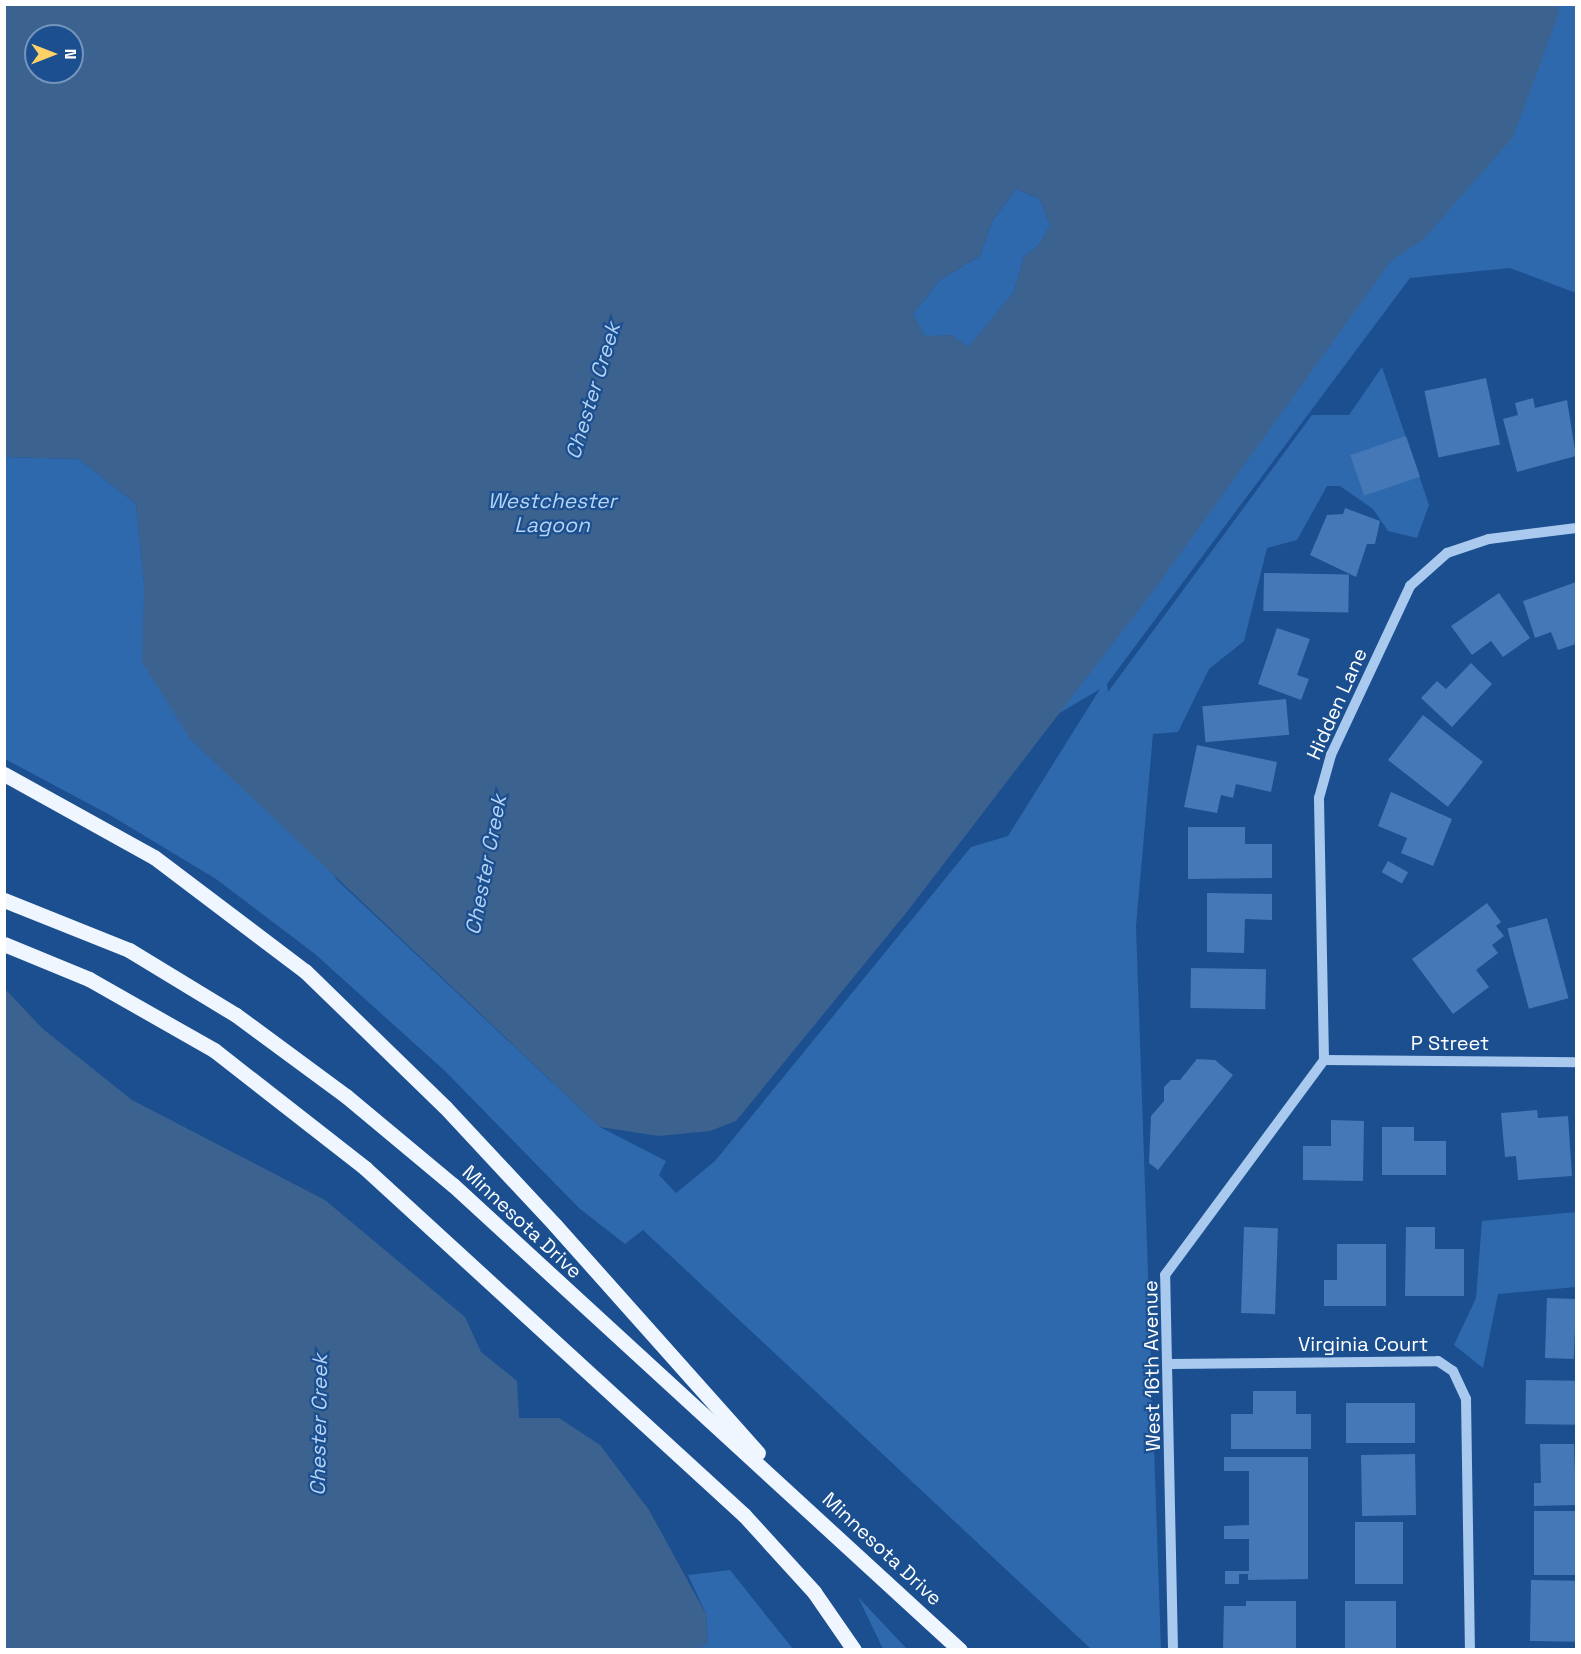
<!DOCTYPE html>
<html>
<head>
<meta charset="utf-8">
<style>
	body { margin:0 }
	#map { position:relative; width:1581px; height:1654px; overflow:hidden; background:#1b4f8f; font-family:"Space Grotesk",sans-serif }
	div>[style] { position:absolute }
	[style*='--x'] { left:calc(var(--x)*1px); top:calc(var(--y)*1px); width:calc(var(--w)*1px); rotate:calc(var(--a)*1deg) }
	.green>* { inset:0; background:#2e69ad }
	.water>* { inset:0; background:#3c6290 }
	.building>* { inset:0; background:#4478b7; transform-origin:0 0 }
	.minor>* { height:10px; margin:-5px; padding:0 5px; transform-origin:5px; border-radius:5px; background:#a9c9ee }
	.major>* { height:15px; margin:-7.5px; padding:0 7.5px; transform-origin:7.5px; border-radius:7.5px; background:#f0f6ff }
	span { translate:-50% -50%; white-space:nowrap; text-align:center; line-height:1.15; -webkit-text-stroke:4.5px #1b4f8f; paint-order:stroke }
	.street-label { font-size:20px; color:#fff }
	.water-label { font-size:21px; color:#b5d3f5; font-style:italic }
	.frame { position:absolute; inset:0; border:6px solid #fff; pointer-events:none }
	.north { position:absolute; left:24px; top:24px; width:60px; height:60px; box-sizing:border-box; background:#1b4f8f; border:2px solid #7695bc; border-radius:50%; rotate:90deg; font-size:16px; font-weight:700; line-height:24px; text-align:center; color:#fff }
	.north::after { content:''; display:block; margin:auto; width:21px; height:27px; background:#ffd166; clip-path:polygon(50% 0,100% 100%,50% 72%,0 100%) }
</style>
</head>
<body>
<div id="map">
	<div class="green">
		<div style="clip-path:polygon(1516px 5px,1576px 5px,1576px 293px,1510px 268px,1410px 278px,1107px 684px,1108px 692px,1312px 415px,1349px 415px,1382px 367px,1429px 505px,1417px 538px,1388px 531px,1373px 509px,1340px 486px,1327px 486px,1297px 540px,1267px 548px,1244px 641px,1209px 669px,1178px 732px,1153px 734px,1136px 926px,1161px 1649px,1091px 1649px,643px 1230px,625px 1244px,579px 1208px,445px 1071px,315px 954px,216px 879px,110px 815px,5px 759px,4px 457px,79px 459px,136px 504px,144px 582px,337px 880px,600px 1127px,666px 1161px,659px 1175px,676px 1193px,715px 1161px,971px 847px,1008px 836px,1100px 689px,1004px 746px)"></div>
		<div style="clip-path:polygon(1016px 189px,1040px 199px,1050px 226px,1038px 246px,1024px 257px,1014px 292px,968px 348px,952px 335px,925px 337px,913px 314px,940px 280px,980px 256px,993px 220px)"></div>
		<div style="clip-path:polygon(1576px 1212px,1576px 1287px,1498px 1294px,1483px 1368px,1454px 1345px,1476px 1298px,1482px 1221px)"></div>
		<div style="clip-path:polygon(730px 1570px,793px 1649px,696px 1649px,708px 1644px,706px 1614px,688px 1575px)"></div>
		<div style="clip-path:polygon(858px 1597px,907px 1649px,883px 1649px)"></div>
	</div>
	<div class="water">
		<div style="clip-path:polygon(evenodd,5px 4px,1558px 4px,1559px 13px,1513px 137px,1423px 240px,1391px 261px,1157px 586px,906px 913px,736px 1121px,710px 1131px,659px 1136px,600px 1127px,191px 740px,142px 662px,144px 583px,136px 504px,79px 459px,5px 457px,5px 4px,36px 36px,72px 36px,72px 72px,36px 72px,36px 36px,5px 4px,1016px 189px,1040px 199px,1050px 226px,1038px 246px,1024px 257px,1014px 292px,968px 347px,952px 335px,925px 336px,913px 314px,940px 280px,980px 256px,993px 220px,1016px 189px)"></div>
		<div style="clip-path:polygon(5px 989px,43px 1029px,132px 1100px,325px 1200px,465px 1317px,481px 1352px,517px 1381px,519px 1418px,559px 1418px,600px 1445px,649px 1510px,706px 1614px,708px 1644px,696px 1650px,5px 1649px)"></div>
	</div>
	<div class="building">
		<div style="left:1486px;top:378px;width:68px;height:63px;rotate:78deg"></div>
		<div style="clip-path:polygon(1533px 398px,1535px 408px,1567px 400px,1576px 456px,1517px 472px,1503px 419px,1518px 415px,1515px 403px)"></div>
		<div style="left:1406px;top:436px;width:43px;height:59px;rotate:71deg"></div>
		<div style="clip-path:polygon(1345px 508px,1380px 521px,1375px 544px,1367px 544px,1356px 577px,1310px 555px,1327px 515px,1343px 514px)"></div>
		<div style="left:1264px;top:573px;width:85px;height:38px;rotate:1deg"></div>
		<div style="clip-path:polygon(1576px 582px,1576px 644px,1558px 650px,1551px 632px,1535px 638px,1523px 601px)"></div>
		<div style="clip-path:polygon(1499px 593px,1530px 638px,1503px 657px,1491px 641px,1472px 655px,1451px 626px)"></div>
		<div style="clip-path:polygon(1277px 628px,1310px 639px,1297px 675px,1309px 679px,1301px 700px,1258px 684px)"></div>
		<div style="clip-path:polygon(1471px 663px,1492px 684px,1452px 727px,1421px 698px,1437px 681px,1446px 689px)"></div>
		<div style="left:1286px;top:699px;width:36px;height:84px;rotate:85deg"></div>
		<div style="left:1423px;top:715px;width:76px;height:57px;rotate:38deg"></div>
		<div style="clip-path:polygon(1197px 745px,1277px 762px,1271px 792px,1236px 784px,1233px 798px,1221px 795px,1217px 813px,1184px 807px)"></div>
		<div style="clip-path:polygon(1391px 792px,1452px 819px,1433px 866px,1401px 853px,1407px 838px,1378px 826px)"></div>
		<div style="clip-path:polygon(1188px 827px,1245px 827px,1245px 844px,1272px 844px,1272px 878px,1188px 879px)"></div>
		<div style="left:1388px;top:861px;width:23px;height:13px;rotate:29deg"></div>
		<div style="clip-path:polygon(1207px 893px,1272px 894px,1272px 920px,1245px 919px,1244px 953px,1207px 952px)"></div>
		<div style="clip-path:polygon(1487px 903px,1501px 922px,1496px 926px,1504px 936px,1492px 945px,1498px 953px,1476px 970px,1489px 987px,1453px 1014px,1412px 959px)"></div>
		<div style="left:1547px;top:918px;width:83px;height:41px;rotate:75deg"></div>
		<div style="left:1191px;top:968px;width:75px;height:40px;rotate:1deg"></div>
		<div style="clip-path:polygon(1197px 1059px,1215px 1060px,1233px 1075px,1158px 1170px,1149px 1163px,1151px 1116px,1164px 1101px,1164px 1087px,1171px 1080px,1180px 1080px)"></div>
		<div style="clip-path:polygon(1537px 1110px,1538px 1118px,1568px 1116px,1572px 1176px,1518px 1180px,1516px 1156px,1505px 1157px,1501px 1113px)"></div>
		<div style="clip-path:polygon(1331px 1120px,1364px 1121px,1363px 1181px,1303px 1180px,1303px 1146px,1331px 1146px)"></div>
		<div style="clip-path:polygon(1382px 1127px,1414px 1127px,1414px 1141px,1446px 1141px,1446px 1175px,1382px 1175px)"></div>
		<div style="left:1244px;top:1227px;width:34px;height:86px;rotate:2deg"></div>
		<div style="clip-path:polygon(1406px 1227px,1435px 1227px,1435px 1249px,1464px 1249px,1464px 1296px,1405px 1296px)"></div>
		<div style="clip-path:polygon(1337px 1244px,1386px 1244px,1386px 1306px,1324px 1306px,1324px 1280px,1337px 1280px)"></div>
		<div style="left:1547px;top:1298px;width:29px;height:60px;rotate:2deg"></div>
		<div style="left:1526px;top:1380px;width:50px;height:44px;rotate:1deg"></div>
		<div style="clip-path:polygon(1253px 1391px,1296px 1391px,1296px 1414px,1311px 1414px,1311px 1449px,1231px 1449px,1231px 1414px,1253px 1414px)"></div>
		<div style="left:1346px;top:1403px;width:69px;height:40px"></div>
		<div style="clip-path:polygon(1540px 1444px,1574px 1444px,1576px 1505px,1534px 1506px,1534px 1483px,1541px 1483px)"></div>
		<div style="left:1415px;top:1454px;width:61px;height:54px;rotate:89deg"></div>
		<div style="clip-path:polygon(1224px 1457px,1308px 1457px,1308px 1579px,1248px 1580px,1248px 1574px,1239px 1574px,1239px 1584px,1225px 1584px,1225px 1571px,1249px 1571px,1249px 1539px,1224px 1539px,1224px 1526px,1249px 1525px,1249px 1471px,1224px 1471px)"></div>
		<div style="left:1534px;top:1511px;width:42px;height:64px"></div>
		<div style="left:1355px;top:1522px;width:48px;height:62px"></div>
		<div style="left:1531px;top:1580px;width:45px;height:61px;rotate:1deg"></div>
		<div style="clip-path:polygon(1246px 1601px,1296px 1601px,1296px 1650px,1223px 1649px,1224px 1606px,1246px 1606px)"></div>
		<div style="left:1345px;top:1601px;width:51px;height:48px"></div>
	</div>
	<div class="minor">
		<div style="--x:1324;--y:1060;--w:262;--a:-91.1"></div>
		<div style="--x:1319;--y:798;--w:45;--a:-74.4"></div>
		<div style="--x:1331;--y:755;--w:187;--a:-64.9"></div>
		<div style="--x:1410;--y:586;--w:50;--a:-41.7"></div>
		<div style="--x:1447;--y:553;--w:44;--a:-18.4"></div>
		<div style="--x:1489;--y:539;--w:88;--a:-7.2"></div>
		<div style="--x:1324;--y:1060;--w:252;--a:0.5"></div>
		<div style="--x:1170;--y:1364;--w:268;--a:-0.6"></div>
		<div style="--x:1438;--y:1361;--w:18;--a:34"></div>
		<div style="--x:1453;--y:1371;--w:31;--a:65"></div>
		<div style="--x:1466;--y:1399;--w:251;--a:89.1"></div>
		<div style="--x:1173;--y:1650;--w:375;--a:-91.2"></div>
		<div style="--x:1165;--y:1275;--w:267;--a:-53.5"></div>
	</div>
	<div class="major">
		<div style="--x:4;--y:774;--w:171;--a:29"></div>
		<div style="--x:154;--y:857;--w:189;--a:37.1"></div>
		<div style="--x:305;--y:971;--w:195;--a:44.2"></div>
		<div style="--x:445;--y:1107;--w:161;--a:47"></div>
		<div style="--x:555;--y:1225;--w:305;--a:48.3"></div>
		<div style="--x:4;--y:900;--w:135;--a:21.8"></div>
		<div style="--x:129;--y:950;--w:125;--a:31.3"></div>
		<div style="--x:236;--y:1015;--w:137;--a:36.4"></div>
		<div style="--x:346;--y:1096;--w:139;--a:39.8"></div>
		<div style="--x:453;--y:1185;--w:688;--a:42.53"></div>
		<div style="--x:4;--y:944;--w:92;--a:22.4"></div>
		<div style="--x:89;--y:979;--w:144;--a:29.6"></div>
		<div style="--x:214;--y:1050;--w:192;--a:38"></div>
		<div style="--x:365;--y:1168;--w:514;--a:42.48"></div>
		<div style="--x:744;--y:1515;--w:104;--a:47.7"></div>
		<div style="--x:814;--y:1592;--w:70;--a:55.4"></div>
	</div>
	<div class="street-label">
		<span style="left:1337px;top:704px;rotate:-66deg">Hidden Lane</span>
		<span style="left:1450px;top:1043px">P Street</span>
		<span style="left:522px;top:1222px;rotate:43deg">Minnesota Drive</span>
		<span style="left:1363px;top:1344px">Virginia Court</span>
		<span style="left:1152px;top:1366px;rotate:-91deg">West 16th Avenue</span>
		<span style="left:882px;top:1549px;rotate:43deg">Minnesota Drive</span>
	</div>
	<div class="water-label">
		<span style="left:593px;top:391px;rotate:-73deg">Chester Creek</span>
		<span style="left:552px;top:513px">Westchester<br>Lagoon</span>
		<span style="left:486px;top:865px;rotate:-79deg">Chester Creek</span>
		<span style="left:319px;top:1425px;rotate:-89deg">Chester Creek</span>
	</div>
	<div class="frame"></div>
	<div class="north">N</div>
</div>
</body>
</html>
